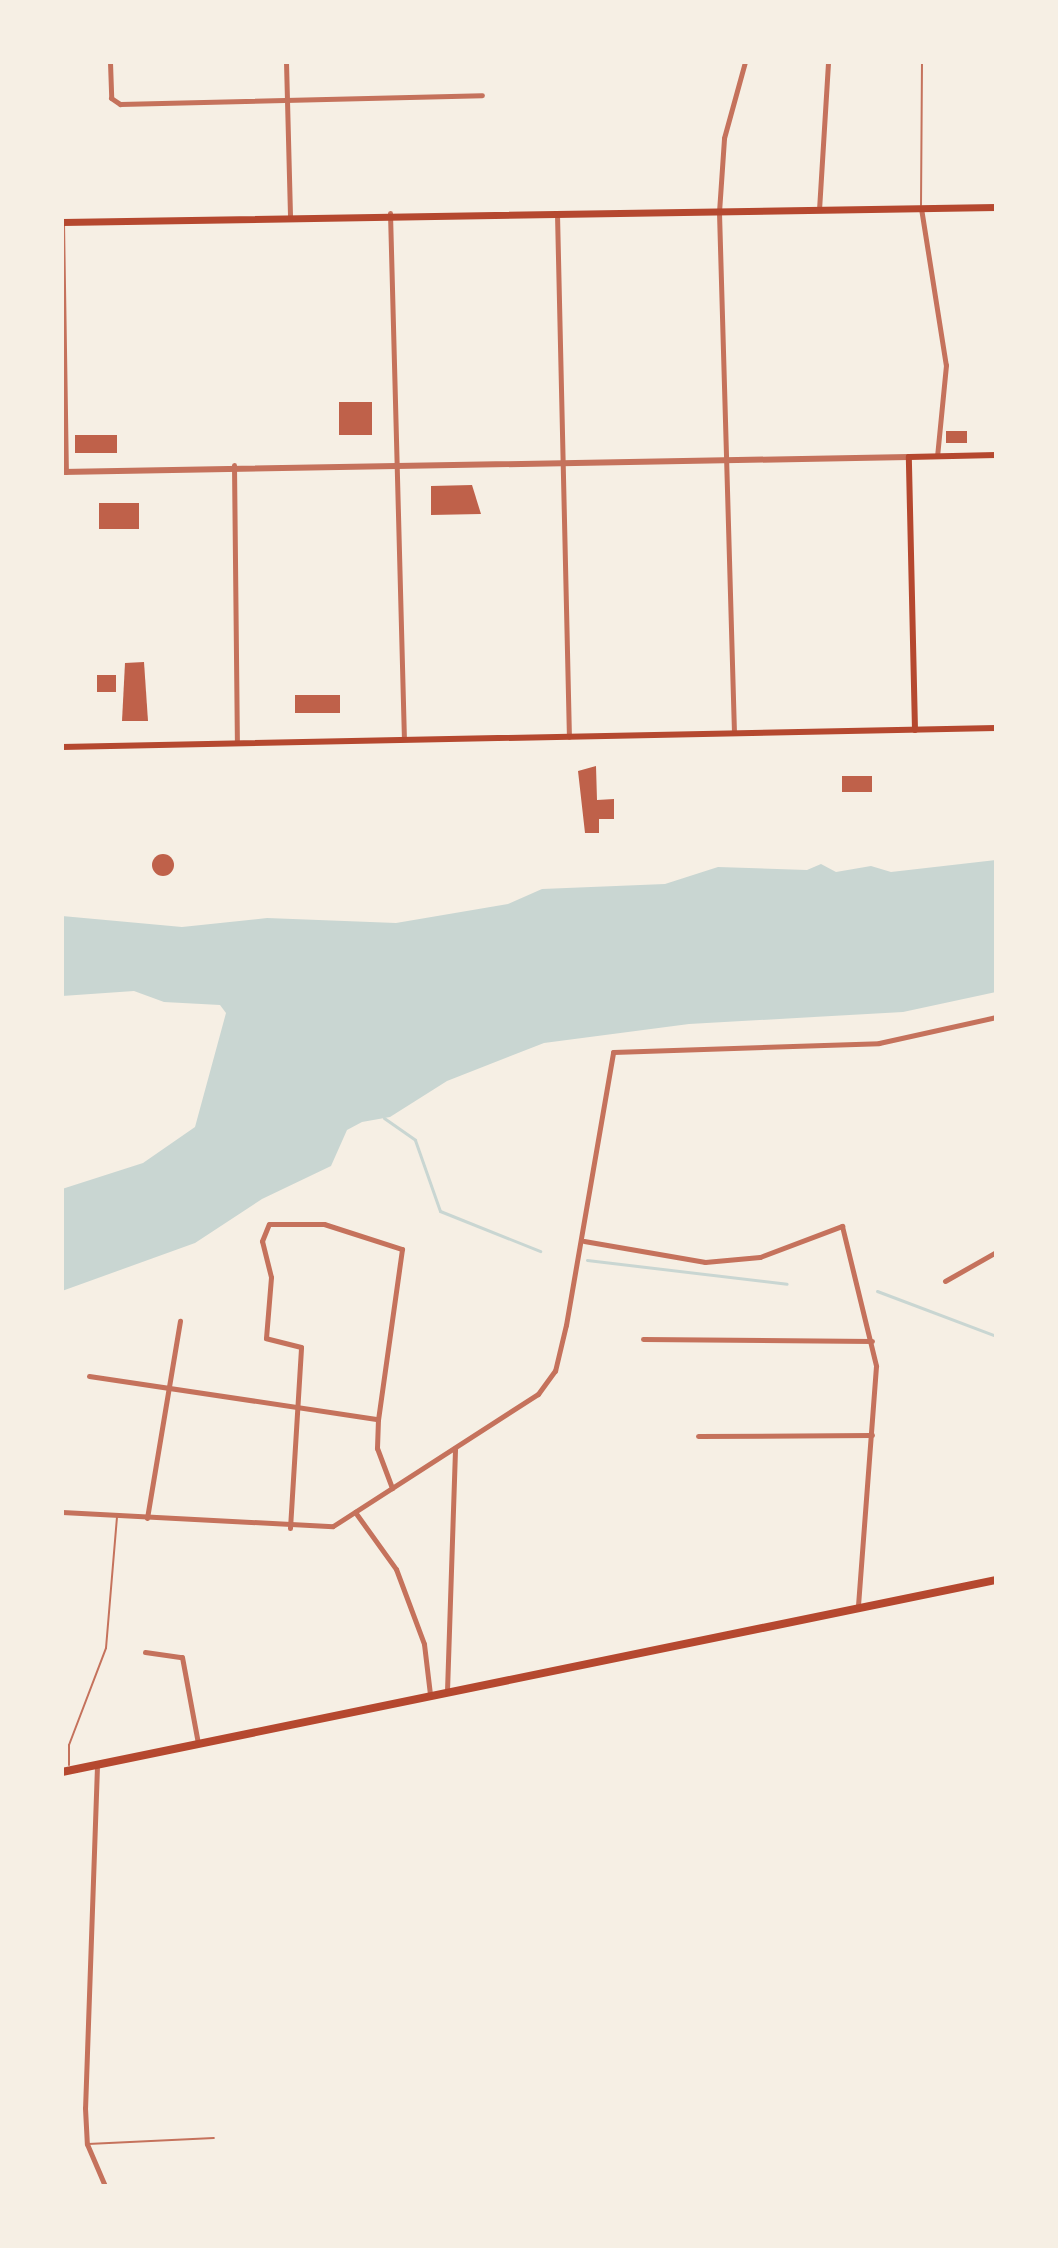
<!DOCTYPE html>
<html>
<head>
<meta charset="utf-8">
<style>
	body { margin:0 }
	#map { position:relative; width:1058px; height:2248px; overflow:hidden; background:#f6efe4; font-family:"Nunito Sans",sans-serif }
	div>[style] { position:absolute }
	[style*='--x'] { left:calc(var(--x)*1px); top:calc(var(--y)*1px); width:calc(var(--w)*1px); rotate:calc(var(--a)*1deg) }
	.water>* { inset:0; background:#c9d6d2 }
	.stream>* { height:3px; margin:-1.5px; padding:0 1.5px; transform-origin:1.5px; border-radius:1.5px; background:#c9d6d2 }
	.building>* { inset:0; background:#bf614a; transform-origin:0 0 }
	.round { border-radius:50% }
	.service>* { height:2px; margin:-1px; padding:0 1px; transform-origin:1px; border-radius:1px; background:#c5725c }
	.minor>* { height:5px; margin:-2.5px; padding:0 2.5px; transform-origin:2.5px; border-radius:2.5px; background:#c5725c }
	.tertiary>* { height:6px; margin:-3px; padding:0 3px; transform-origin:3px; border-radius:3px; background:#c5725c }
	.secondary>* { height:6px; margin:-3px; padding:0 3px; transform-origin:3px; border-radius:3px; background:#b5482f }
	.primary>* { height:7px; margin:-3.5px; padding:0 3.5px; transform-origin:3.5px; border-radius:3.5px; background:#b5482f }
	.trunk>* { height:8px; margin:-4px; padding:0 4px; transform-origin:4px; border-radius:4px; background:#b5482f }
	span { translate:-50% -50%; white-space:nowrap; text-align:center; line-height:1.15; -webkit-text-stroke:8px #f6efe4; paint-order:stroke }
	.frame { position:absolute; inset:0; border:64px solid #f6efe4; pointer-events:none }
</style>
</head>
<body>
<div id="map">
	<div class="water">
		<div style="clip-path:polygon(996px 860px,996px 992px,903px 1012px,689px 1024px,544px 1043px,447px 1081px,390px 1117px,362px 1122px,347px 1130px,331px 1166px,262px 1199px,195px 1243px,62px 1291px,62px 1189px,143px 1163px,195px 1127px,226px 1013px,220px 1005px,164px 1002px,134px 991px,62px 996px,62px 916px,182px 927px,267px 918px,396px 923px,508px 904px,542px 889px,665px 884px,718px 867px,807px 870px,821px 864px,836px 872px,871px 866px,891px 872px)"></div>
	</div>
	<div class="stream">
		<div style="--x:384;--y:1118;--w:38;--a:35"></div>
		<div style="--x:415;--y:1140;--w:75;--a:70.6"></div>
		<div style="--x:440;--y:1211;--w:108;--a:21.8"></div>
		<div style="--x:587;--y:1260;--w:201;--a:6.8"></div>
		<div style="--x:877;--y:1291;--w:127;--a:20.7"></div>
	</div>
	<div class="building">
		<div style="left:339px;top:402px;width:33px;height:33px"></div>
		<div style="left:967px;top:431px;width:12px;height:21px;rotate:90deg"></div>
		<div style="left:117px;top:435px;width:18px;height:42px;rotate:90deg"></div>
		<div style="clip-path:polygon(472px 485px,481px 514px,431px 515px,431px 486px)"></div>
		<div style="left:139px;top:503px;width:26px;height:40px;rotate:90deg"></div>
		<div style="clip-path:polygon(144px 662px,148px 721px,122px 721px,125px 663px)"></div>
		<div style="left:97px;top:675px;width:19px;height:17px"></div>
		<div style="left:340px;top:695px;width:18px;height:45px;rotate:90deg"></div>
		<div style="clip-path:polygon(596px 766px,597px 800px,614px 799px,614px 819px,599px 819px,599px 833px,585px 833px,578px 771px)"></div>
		<div style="left:842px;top:776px;width:30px;height:16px"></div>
		<div class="round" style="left:152px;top:854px;width:22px;height:22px"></div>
	</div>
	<div class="service">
		<div style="--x:921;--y:205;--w:143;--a:-89.6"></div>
		<div style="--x:69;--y:1765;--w:20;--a:-90"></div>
		<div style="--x:69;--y:1745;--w:104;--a:-69.1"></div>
		<div style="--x:106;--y:1648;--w:132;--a:-85.2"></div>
		<div style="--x:88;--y:2144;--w:126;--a:-2.7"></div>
	</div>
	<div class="minor">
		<div style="--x:110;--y:62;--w:36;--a:88"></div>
		<div style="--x:111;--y:98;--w:11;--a:34"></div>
		<div style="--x:120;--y:104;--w:362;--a:-1.4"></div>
		<div style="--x:286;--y:62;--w:155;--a:88.5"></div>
		<div style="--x:921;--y:208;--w:159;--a:81"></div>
		<div style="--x:946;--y:365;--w:91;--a:95.6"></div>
		<div style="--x:819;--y:210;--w:148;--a:-86.5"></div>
		<div style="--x:390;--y:213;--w:526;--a:88.48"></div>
		<div style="--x:557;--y:214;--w:523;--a:88.69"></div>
		<div style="--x:62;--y:222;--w:250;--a:89.1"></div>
		<div style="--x:234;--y:465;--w:278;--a:89.4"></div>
		<div style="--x:734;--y:733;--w:521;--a:-91.65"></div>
		<div style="--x:719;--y:212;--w:74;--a:-86.1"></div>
		<div style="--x:724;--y:138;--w:79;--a:-74.6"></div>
		<div style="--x:584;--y:1241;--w:123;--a:9.8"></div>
		<div style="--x:705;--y:1262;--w:55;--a:-5.2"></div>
		<div style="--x:760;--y:1257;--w:88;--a:-20.7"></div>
		<div style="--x:842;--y:1226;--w:144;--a:76.3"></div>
		<div style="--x:876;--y:1366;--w:239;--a:94.3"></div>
		<div style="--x:945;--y:1281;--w:59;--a:-29.6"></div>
		<div style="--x:643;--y:1339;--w:229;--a:0.5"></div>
		<div style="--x:89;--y:1376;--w:292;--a:8.5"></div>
		<div style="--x:698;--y:1436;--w:174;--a:-0.3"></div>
		<div style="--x:62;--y:1512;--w:271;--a:3"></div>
		<div style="--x:333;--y:1526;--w:244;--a:-32.8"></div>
		<div style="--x:538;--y:1394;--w:29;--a:-54"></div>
		<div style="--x:555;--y:1371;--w:47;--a:-76.6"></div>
		<div style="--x:566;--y:1325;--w:277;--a:-80.2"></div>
		<div style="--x:613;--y:1052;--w:266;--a:-1.9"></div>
		<div style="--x:879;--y:1043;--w:120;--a:-12.5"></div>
		<div style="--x:355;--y:1512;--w:70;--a:54.3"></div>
		<div style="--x:396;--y:1569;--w:80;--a:69.5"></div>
		<div style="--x:424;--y:1644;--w:50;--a:83.2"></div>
		<div style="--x:147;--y:1518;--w:200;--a:-80.5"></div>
		<div style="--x:290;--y:1528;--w:181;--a:-86.5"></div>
		<div style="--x:301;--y:1347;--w:36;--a:-166"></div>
		<div style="--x:266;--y:1338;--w:61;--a:-85.3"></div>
		<div style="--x:271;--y:1277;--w:37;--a:-104"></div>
		<div style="--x:262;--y:1241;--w:18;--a:-68"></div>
		<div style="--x:269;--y:1224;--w:55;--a:0"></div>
		<div style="--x:324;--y:1224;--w:82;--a:17.8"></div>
		<div style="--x:402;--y:1249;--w:172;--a:98"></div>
		<div style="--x:378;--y:1419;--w:29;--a:92"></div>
		<div style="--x:377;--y:1448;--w:43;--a:69.4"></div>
		<div style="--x:145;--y:1652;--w:37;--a:8"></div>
		<div style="--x:182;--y:1657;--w:87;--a:79.5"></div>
		<div style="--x:447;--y:1691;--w:243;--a:-88.1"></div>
		<div style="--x:97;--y:1766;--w:342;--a:92"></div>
		<div style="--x:85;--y:2108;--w:36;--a:87"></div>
		<div style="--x:87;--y:2144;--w:46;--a:66.8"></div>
	</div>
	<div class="tertiary">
		<div style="--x:62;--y:472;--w:847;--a:-1.01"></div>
	</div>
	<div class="secondary">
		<div style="--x:915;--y:730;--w:273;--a:-91.3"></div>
		<div style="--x:909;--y:457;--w:87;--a:-1.3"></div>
		<div style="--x:62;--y:747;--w:934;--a:-1.17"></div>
	</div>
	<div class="primary">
		<div style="--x:62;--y:222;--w:934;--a:-0.92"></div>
	</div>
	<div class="trunk">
		<div style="--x:62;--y:1772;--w:954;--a:-11.62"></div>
	</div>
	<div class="frame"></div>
</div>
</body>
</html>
